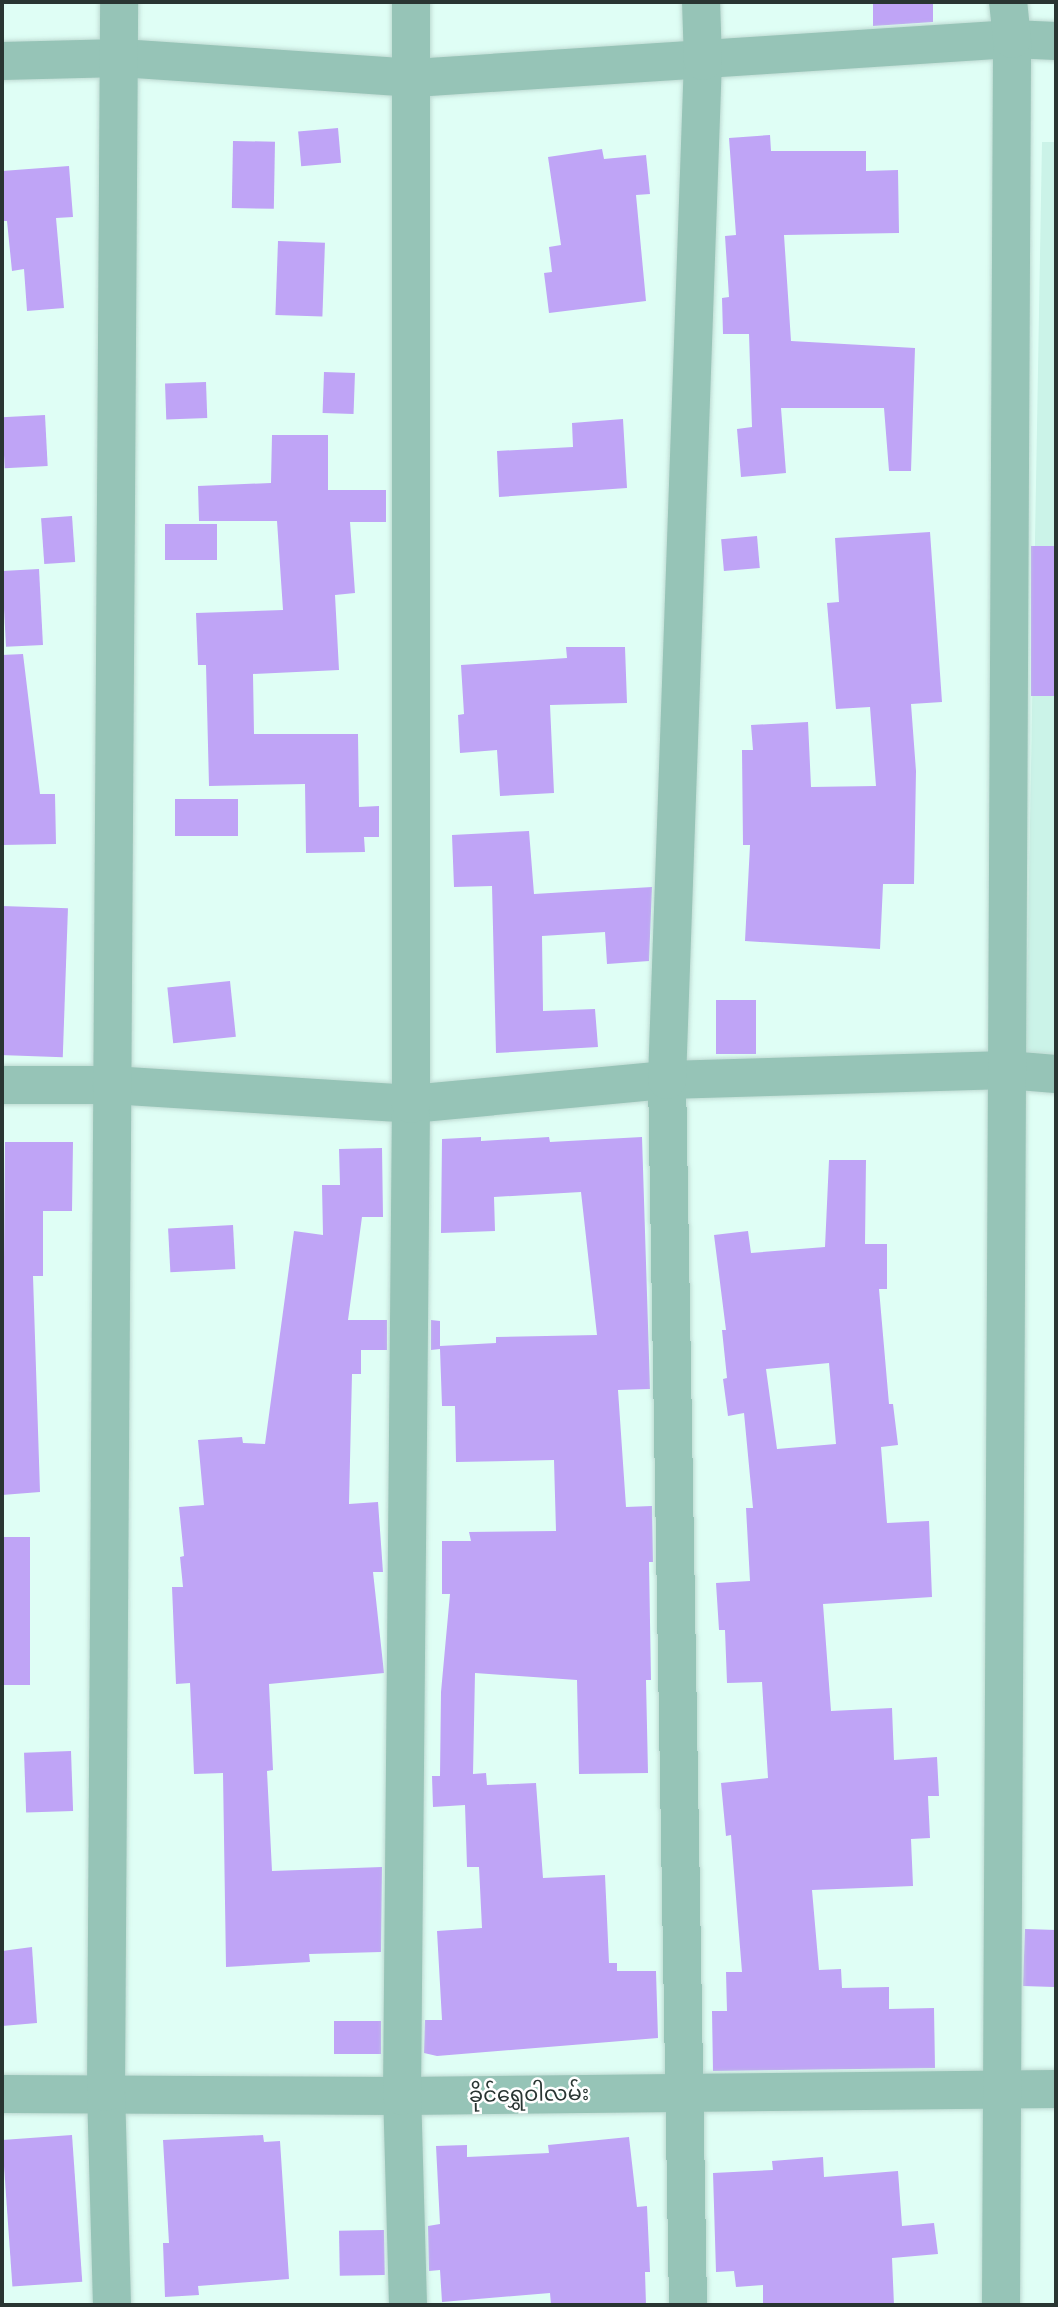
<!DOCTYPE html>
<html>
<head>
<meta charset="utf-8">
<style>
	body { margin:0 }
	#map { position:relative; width:1058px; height:2307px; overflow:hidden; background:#dffef5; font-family:"Titillium Web","Noto Sans Myanmar",sans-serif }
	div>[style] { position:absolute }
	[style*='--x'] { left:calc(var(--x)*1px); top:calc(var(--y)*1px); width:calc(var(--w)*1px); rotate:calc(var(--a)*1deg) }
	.built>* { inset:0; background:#cbf3e8 }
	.building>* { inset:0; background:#bfa4f6; transform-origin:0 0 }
	.roads { filter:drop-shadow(0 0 2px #bedad2) drop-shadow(0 0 2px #bedad2) }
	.minor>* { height:38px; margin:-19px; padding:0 19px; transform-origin:19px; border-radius:19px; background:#96c4b7 }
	span { translate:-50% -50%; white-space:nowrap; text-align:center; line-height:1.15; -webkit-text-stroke:5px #fff; paint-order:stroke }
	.street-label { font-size:21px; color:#293532 }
	.frame { position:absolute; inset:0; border:4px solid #293532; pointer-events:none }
</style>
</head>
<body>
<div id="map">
	<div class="built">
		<div style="clip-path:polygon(1042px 142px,1056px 142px,1056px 1054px,1026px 1053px)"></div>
	</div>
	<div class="building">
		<div style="clip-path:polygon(873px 2px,933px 2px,933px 22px,873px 26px)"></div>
		<div style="left:338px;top:128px;width:35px;height:40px;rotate:85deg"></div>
		<div style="clip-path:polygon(770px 135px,771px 151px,866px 151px,866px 171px,898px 170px,899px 233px,784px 235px,791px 341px,915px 348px,911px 471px,889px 471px,884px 408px,781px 408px,786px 473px,741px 477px,737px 429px,752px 427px,749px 334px,723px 334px,722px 298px,729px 297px,725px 236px,736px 235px,729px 138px)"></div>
		<div style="left:233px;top:141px;width:42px;height:67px;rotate:1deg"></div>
		<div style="clip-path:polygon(602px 149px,604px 159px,646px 155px,650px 194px,636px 195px,646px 301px,549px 313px,544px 273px,552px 272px,549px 247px,561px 245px,548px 157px)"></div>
		<div style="clip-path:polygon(69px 166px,73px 217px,56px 218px,64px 308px,27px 311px,24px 269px,12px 271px,7px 221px,2px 221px,2px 171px)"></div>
		<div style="left:278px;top:241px;width:47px;height:74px;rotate:2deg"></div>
		<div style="left:324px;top:372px;width:31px;height:41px;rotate:2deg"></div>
		<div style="left:206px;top:382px;width:36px;height:41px;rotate:88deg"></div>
		<div style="left:45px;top:415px;width:51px;height:43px;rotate:87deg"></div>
		<div style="clip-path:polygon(623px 419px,627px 488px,499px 497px,497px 451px,573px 447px,572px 423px)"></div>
		<div style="clip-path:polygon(272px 435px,328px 435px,328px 490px,386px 490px,386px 522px,350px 522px,355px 593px,335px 595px,339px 670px,253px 674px,254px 734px,358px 734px,359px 807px,379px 806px,379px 837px,364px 837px,365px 852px,306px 853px,305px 784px,209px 786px,206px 665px,198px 665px,196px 613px,283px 610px,277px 521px,199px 521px,198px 486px,271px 483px)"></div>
		<div style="left:72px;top:516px;width:46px;height:31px;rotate:86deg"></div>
		<div style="left:165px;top:524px;width:52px;height:36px"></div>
		<div style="clip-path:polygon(930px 532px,942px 702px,911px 704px,916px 771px,914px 884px,883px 884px,880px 949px,745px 941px,750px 845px,743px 845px,742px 750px,753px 750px,751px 725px,808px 722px,811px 787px,876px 786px,870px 707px,836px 709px,827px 603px,839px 602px,835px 538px)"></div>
		<div style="left:757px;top:536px;width:32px;height:36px;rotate:85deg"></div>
		<div style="left:1056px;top:546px;width:150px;height:25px;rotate:90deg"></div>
		<div style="left:39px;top:569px;width:76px;height:37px;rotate:87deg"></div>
		<div style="clip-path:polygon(566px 647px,625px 647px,627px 703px,550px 705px,554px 793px,500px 796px,497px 750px,460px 753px,458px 715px,464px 714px,461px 665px,567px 658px)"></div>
		<div style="clip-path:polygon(23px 654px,40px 794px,55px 794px,56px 844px,2px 845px,2px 655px)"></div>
		<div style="left:238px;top:799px;width:37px;height:63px;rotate:90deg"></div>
		<div style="clip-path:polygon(529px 831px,534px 894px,652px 887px,649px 961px,607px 964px,605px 932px,542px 936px,543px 1011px,595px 1009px,598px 1047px,496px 1053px,492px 886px,454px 887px,452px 835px)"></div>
		<div style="left:2px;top:906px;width:66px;height:149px;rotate:2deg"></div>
		<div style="left:230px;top:981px;width:56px;height:63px;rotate:84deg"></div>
		<div style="left:716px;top:1000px;width:40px;height:54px"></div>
		<div style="clip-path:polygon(481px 1137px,481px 1141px,549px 1137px,550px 1142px,642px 1137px,650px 1389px,618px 1390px,626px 1507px,652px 1506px,653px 1562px,649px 1562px,651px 1680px,646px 1680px,648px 1773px,579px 1774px,577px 1680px,475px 1673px,473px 1774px,486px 1773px,487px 1785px,536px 1783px,543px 1878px,605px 1875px,609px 1963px,617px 1963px,617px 1971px,656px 1971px,658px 2038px,437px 2056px,424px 2053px,425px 2020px,442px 2020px,437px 1931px,482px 1928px,479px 1867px,467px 1867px,465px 1805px,433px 1807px,432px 1776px,440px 1776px,441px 1692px,450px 1594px,442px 1594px,442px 1541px,471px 1541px,469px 1532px,556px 1531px,554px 1460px,456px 1462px,455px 1406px,442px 1406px,440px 1349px,431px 1350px,431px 1320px,440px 1321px,440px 1346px,496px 1343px,496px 1337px,597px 1335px,581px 1192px,494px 1197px,495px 1231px,441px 1233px,442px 1139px)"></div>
		<div style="clip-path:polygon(5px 1142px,73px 1142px,72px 1211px,43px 1211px,43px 1276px,33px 1276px,40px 1492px,2px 1495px)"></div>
		<div style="clip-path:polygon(382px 1148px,383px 1217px,362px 1217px,348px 1320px,387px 1320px,387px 1350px,361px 1350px,361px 1374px,352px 1374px,349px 1504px,378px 1502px,383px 1572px,373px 1572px,384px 1673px,269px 1684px,273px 1770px,267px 1771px,272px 1871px,382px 1867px,381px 1952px,309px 1954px,310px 1962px,226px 1967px,223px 1773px,194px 1774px,190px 1683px,176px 1684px,172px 1587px,183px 1587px,180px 1557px,184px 1556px,179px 1507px,204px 1505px,198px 1440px,242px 1437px,243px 1443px,265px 1444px,294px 1231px,323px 1235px,322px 1185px,340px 1185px,339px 1149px)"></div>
		<div style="clip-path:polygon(evenodd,829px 1160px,866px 1160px,865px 1244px,887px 1244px,887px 1289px,879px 1289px,889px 1404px,893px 1404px,898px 1445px,881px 1447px,887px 1523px,929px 1521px,932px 1597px,823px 1604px,831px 1711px,892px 1708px,894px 1760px,937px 1757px,939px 1796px,928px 1796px,930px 1838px,911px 1839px,913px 1886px,812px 1890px,819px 1970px,841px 1969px,842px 1988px,889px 1987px,889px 2009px,934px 2008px,935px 2068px,713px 2071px,712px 2011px,727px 2011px,726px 1972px,742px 1972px,731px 1835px,726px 1836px,721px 1783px,768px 1778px,762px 1682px,727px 1683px,725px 1630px,719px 1630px,716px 1583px,750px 1581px,746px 1508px,753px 1508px,744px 1413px,728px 1416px,723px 1379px,727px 1378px,722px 1330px,726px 1330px,714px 1235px,748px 1231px,751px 1253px,825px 1247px,829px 1160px,829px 1363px,836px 1444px,777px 1449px,766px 1369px,829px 1363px)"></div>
		<div style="left:233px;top:1225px;width:44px;height:65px;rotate:87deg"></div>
		<div style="left:2px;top:1537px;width:28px;height:148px"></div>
		<div style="left:71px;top:1751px;width:60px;height:47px;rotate:88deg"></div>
		<div style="left:1025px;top:1929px;width:31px;height:57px;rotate:2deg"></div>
		<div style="clip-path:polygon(32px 1947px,37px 2023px,2px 2026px,2px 1951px)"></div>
		<div style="left:334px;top:2021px;width:47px;height:33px"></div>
		<div style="left:72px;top:2135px;width:147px;height:70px;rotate:86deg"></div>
		<div style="clip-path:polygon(263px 2135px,264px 2142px,280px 2141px,289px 2279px,198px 2286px,199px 2295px,165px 2297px,163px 2243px,169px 2243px,163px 2140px)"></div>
		<div style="clip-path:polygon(629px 2137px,637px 2207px,647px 2206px,650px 2272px,645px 2272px,646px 2305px,551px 2305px,550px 2293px,442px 2302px,440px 2270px,429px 2271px,428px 2226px,440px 2224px,436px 2146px,467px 2145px,467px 2157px,549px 2153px,548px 2145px)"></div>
		<div style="clip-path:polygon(823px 2157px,824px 2177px,898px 2171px,902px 2226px,934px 2223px,938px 2254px,892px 2258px,894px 2305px,763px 2305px,763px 2285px,736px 2287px,734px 2271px,716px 2272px,713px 2173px,773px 2170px,772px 2161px)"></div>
		<div style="left:384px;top:2230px;width:45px;height:45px;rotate:89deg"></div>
	</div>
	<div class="roads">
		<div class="minor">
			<div style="--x:2;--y:61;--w:119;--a:-1.4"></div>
			<div style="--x:121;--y:58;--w:294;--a:3.9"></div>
			<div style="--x:414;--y:78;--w:599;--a:-3.73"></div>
			<div style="--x:1012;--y:39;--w:44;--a:2.6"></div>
			<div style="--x:2;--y:1085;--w:109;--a:0"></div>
			<div style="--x:111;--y:1085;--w:301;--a:3.6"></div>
			<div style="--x:411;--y:1104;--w:257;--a:-5.4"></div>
			<div style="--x:667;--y:1080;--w:340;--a:-1.7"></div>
			<div style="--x:1007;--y:1070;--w:49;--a:4.7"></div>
			<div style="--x:2;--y:2094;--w:400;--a:0.3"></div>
			<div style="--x:402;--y:2096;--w:654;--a:-0.61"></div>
			<div style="--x:112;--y:2305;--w:213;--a:-91.6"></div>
			<div style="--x:106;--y:2092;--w:2090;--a:-89.64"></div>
			<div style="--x:408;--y:2305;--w:209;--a:-91.6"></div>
			<div style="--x:402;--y:2096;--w:992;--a:-89.48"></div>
			<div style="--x:411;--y:1104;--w:1102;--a:-90"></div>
			<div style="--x:688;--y:2305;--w:1225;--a:-90.98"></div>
			<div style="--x:667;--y:1080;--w:1020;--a:-87.98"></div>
			<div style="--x:703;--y:61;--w:59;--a:-91.9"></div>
			<div style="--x:1001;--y:2305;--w:2266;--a:-89.72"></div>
			<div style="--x:1012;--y:39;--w:37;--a:-96"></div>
		</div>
	</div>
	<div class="street-label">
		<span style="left:529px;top:2093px;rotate:-1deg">ခိုင်ရွှေဝါလမ်း</span>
	</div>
	<div class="frame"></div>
</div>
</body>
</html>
